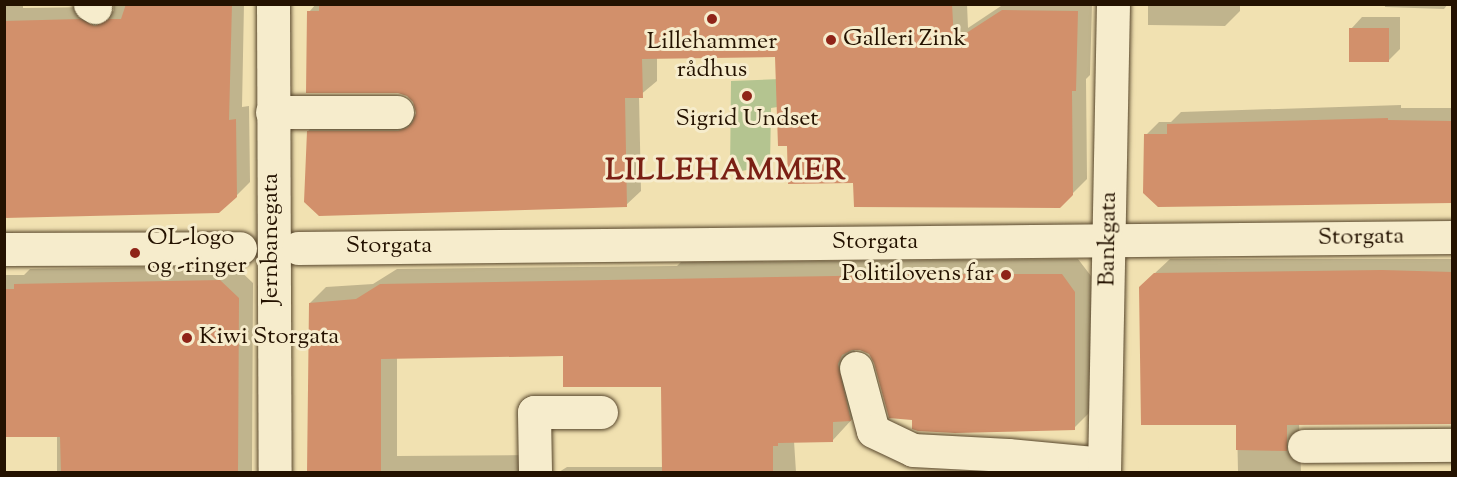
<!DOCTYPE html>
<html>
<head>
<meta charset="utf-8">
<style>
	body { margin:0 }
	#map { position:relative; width:1457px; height:477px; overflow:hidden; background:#f1e1b1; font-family:"Sorts Mill Goudy",serif }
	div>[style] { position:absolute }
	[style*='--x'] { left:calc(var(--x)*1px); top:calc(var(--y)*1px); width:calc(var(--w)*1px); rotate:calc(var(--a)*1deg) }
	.green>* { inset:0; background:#b4c490 }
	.shadow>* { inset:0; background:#0003 }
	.building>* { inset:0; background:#d2906b; transform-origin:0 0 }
	.roads { filter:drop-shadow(0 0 2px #57462c) drop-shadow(0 0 2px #57462c) }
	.minor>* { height:33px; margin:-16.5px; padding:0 16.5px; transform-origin:16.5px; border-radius:16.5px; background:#f6eccc }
	.dots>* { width:16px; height:16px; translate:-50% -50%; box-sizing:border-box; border:3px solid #f6eccc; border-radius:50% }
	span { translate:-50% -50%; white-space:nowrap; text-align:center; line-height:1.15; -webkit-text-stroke:6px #f6eccc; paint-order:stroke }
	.poi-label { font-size:24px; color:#241200 }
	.left { translate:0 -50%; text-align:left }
	.right { translate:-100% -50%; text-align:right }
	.street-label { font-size:24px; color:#241200 }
	.district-label { font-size:30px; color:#7a1f14; font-weight:700; letter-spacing:1.5px }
	.frame { position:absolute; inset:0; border:6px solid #241200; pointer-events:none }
</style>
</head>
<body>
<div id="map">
	<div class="green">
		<div style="clip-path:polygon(832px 77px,797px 104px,771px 108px,770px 166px,730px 173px,731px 81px)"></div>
	</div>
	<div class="shadow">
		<div style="clip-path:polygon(4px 4px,23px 4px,23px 8px,94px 7px,108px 13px,114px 11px,114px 4px,244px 4px,242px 107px,249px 106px,250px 182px,236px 196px,4px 217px)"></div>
		<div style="clip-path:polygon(316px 4px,967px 4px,968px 28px,1004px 4px,1092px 4px,1090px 75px,1086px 79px,1087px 179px,1060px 206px,855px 181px,789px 144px,777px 56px,657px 57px,657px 81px,639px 96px,641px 191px,626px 205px,308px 131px,323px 117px,413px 117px,417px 113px,414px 101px,309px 12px)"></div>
		<div style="clip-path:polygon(1148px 4px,1240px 4px,1240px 11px,1225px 26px,1148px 25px)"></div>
		<div style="clip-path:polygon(1385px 4px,1448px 4px,1444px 9px,1385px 7px)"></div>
		<div style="clip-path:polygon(1362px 17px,1400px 17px,1400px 49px,1388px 61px,1351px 29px)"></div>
		<div style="clip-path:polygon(1401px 105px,1401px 108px,1452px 108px,1452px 202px,1158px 205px,1146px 135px,1159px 122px,1171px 122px,1181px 112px)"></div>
		<div style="clip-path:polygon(1078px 259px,1091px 276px,1090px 412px,1074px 428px,913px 418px,870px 353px,854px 348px,866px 404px,833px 440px,794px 441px,796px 472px,559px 472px,567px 467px,664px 467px,662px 385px,564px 355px,397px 357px,397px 456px,532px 455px,546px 472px,309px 472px,310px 303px,326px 287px,373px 284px,397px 269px,677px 266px,681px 262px)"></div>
		<div style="clip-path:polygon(1170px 259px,1452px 259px,1452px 423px,1299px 423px,1301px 472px,1238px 472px,1237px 423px,1154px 274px)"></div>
		<div style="clip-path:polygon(235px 266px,253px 283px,252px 472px,57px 472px,57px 435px,4px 435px,4px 275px,24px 275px,30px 269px)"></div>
	</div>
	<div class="building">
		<div style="clip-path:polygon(126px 4px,232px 4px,229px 120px,236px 119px,237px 197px,219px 213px,4px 218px,4px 21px,80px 19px,95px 26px,109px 19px,121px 19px)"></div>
		<div style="clip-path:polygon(319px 4px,952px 4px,954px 41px,1002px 10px,1078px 11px,1076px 91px,1072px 91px,1073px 195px,1060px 208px,854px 207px,853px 183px,788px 184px,787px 146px,778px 146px,775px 57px,642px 59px,643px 98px,625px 98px,627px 207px,319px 216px,304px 202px,307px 131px,398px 131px,407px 128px,413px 122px,416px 113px,413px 102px,407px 96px,398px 93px,306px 93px,307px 11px,319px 11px)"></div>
		<div style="left:1349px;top:28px;width:40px;height:34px"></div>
		<div style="clip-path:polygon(1388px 118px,1388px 120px,1451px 121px,1452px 203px,1158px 207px,1143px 193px,1144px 134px,1167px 134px,1167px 124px)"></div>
		<div style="clip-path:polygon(1382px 270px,1452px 272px,1452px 424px,1287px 425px,1287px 451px,1236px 450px,1236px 425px,1141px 425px,1139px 287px,1154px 273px)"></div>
		<div style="clip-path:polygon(950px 274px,1062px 274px,1075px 292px,1075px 430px,955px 433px,918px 431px,912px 429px,912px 420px,889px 418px,874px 363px,869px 354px,860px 350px,852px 350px,842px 355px,838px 364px,851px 421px,833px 422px,833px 442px,778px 443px,778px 446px,773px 446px,773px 472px,662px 472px,661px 387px,563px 387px,563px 356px,381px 359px,381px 472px,307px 472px,309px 303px,356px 299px,380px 284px)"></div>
		<div style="clip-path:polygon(220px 280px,239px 298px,238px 472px,61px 472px,60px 437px,4px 437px,4px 289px,14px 289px,14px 284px)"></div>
	</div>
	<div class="roads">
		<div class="minor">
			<div style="--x:90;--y:4;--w:6;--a:31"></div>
			<div style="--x:273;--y:4;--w:468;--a:89.8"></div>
			<div style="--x:272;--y:112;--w:125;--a:0"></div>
			<div style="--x:298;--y:248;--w:1154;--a:-0.55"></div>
			<div style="--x:4;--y:249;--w:236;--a:-0.2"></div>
			<div style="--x:856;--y:368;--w:65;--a:74.9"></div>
			<div style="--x:873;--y:431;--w:44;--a:25.4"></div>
			<div style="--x:913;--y:450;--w:95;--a:3"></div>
			<div style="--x:1008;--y:455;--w:96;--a:5.4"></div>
			<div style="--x:1304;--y:446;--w:148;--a:-0.4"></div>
			<div style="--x:535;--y:471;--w:59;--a:-91"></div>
			<div style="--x:534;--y:412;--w:67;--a:0"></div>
			<div style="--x:1104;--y:472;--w:468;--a:-88.9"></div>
		</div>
	</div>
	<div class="dots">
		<div style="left:712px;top:19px;background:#8f2418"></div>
		<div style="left:831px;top:40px;background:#8f2418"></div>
		<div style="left:747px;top:96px;background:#8f2418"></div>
		<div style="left:135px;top:253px;background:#8f2418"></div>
		<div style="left:1006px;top:275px;background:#8f2418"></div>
		<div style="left:187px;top:338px;background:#8f2418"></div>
	</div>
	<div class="poi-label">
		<span class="left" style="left:843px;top:40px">Galleri Zink</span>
		<span style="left:712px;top:57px">Lillehammer<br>rådhus</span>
		<span style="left:747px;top:120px">Sigrid Undset</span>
		<span class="left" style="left:147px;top:253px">OL-logo<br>og -ringer</span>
		<span class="right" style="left:994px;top:275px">Politilovens far</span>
		<span class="left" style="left:199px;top:338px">Kiwi Storgata</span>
	</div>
	<div class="street-label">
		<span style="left:1361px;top:238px;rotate:-1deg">Storgata</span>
		<span style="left:272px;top:239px;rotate:-90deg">Jernbanegata</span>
		<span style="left:1109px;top:239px;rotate:-89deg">Bankgata</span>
		<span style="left:875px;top:243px">Storgata</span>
		<span style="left:389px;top:247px">Storgata</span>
	</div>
	<div class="district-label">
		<span style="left:726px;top:172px">LILLEHAMMER</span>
	</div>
	<div class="frame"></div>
</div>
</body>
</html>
